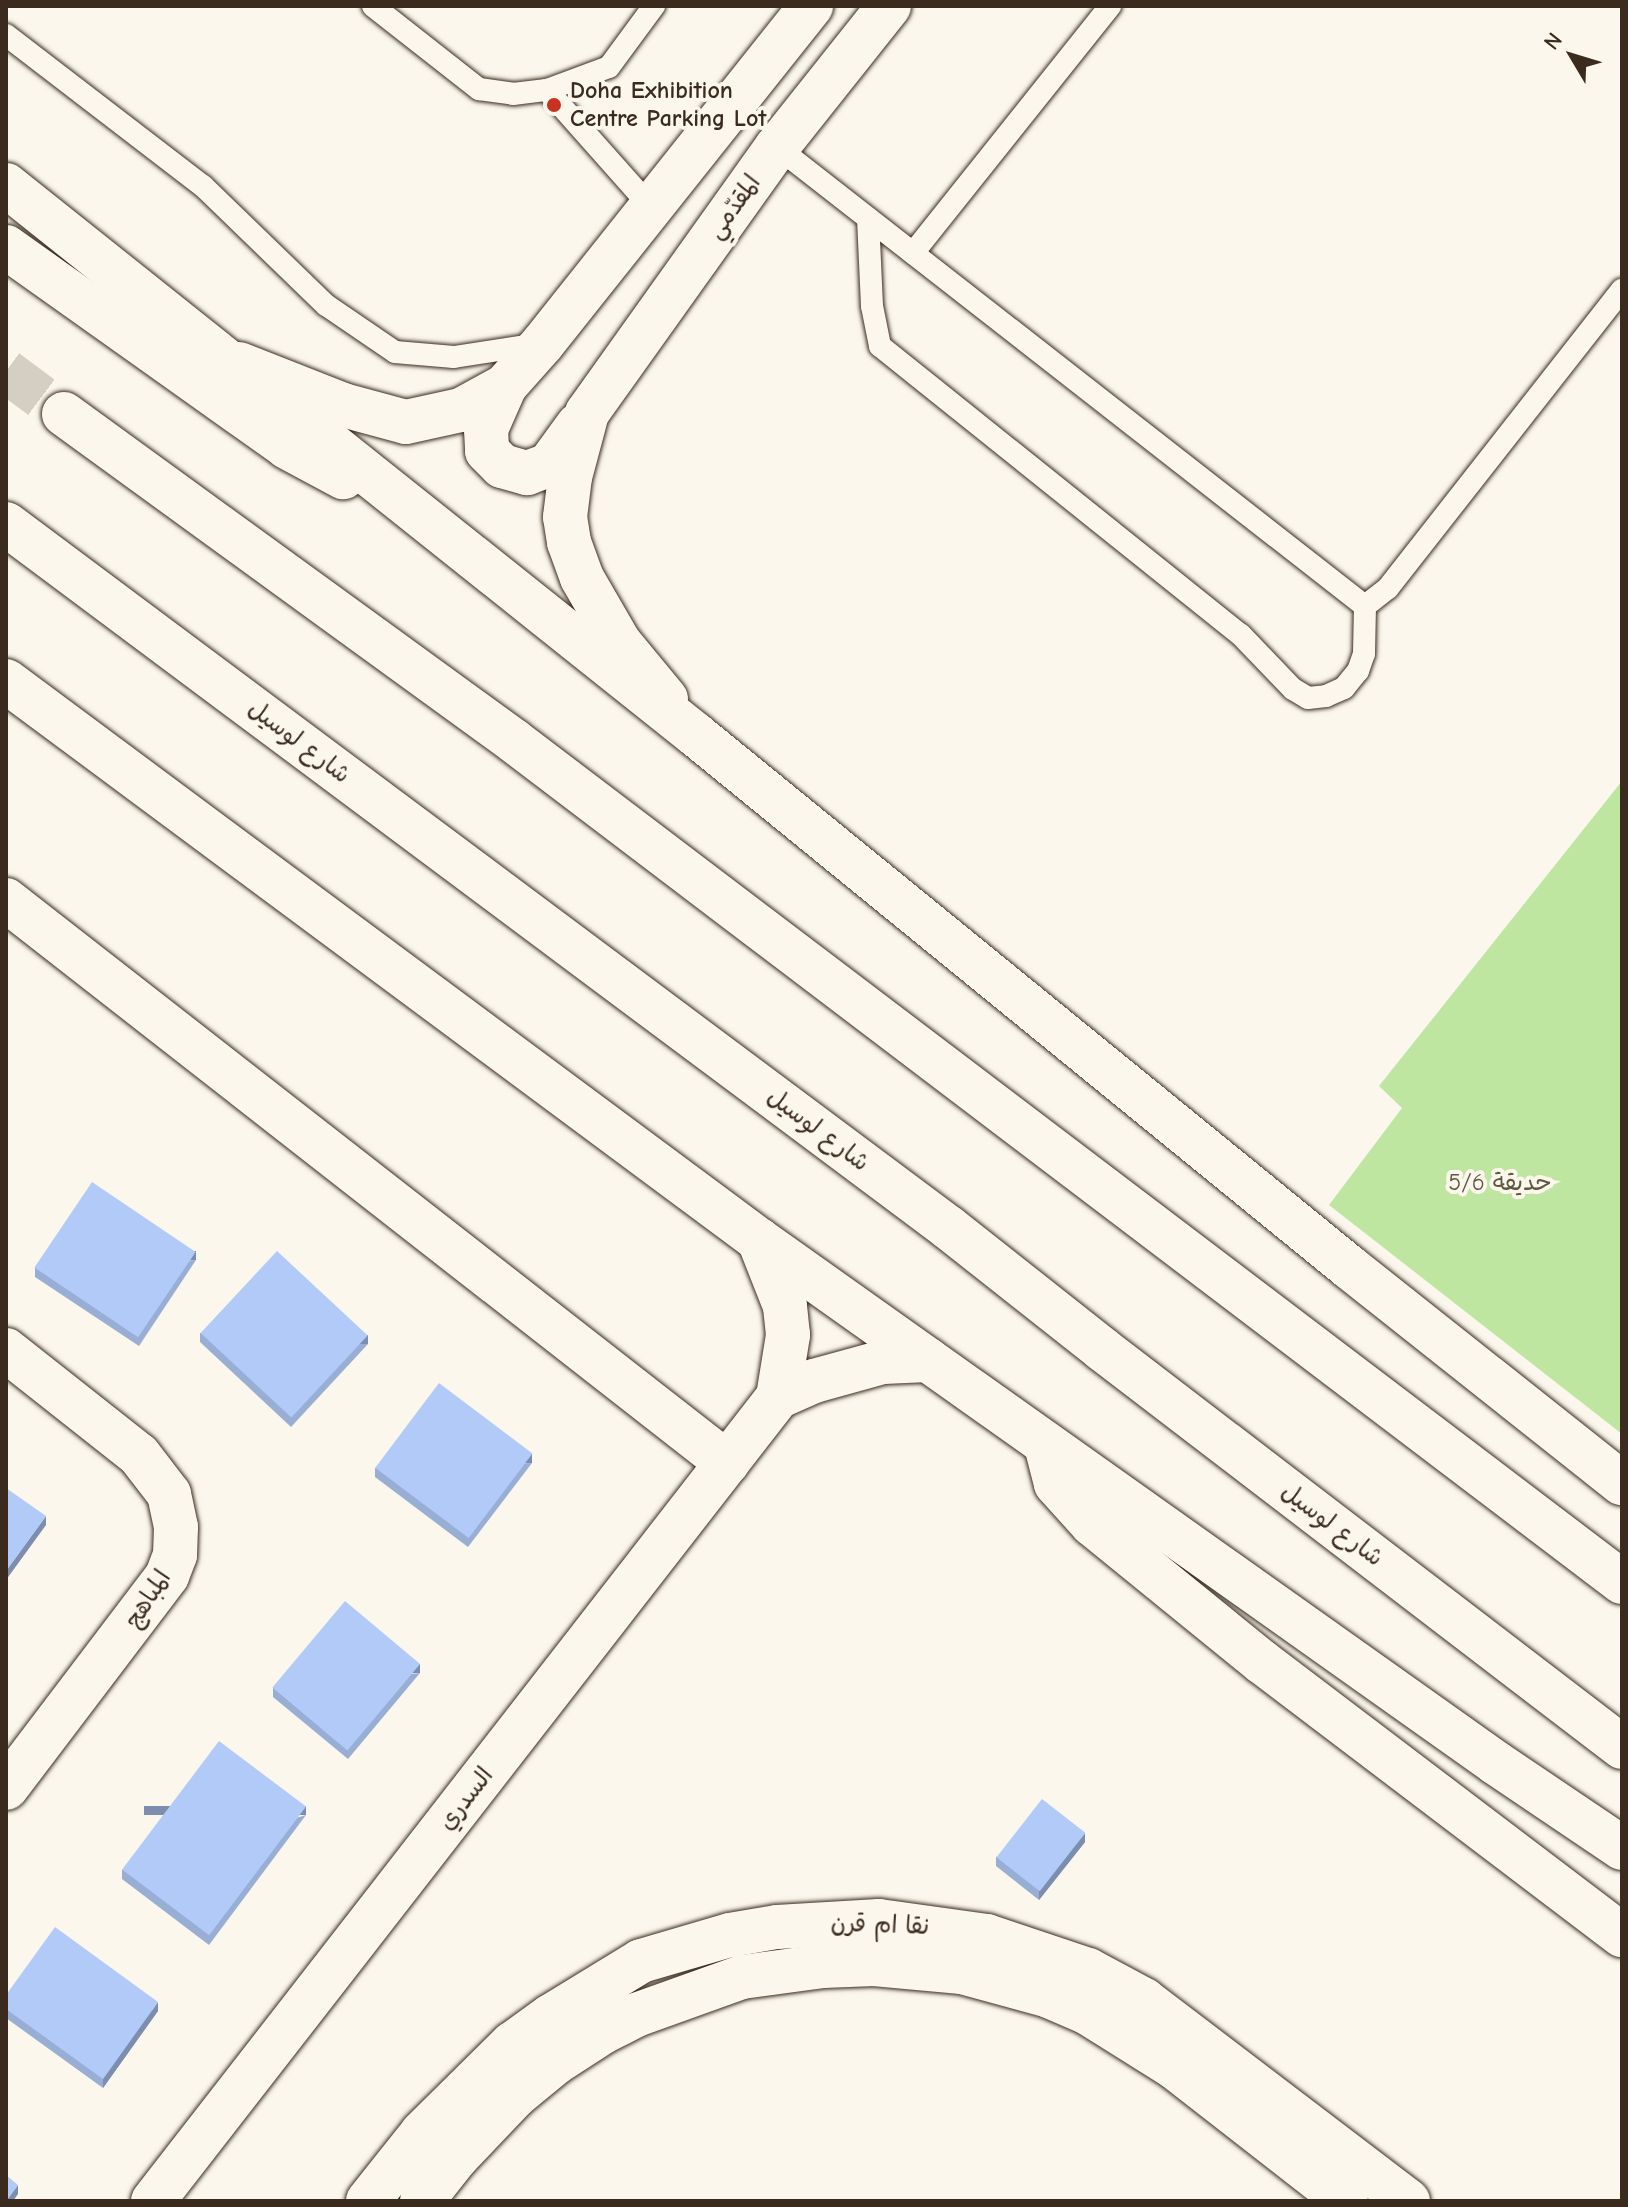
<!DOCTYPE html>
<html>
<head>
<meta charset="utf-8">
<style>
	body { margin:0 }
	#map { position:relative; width:1628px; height:2207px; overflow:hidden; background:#fbf7ec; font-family:"Comic Neue","Playpen Sans Arabic",sans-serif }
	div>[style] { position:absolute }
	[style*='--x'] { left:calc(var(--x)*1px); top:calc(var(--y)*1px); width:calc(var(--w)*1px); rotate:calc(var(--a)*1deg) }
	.green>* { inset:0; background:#bfe6a1 }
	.trunk-tunnel>* { height:44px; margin-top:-22px; transform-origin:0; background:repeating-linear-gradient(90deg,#d5cec3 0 44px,transparent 0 66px) }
	.roads { filter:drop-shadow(0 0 2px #3b2a1e) drop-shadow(0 0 2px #3b2a1e) }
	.service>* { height:22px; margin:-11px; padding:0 11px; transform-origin:11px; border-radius:11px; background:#fbf7ec }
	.minor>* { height:44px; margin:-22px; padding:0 22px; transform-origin:22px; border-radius:22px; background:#fbf7ec }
	.trunk>* { height:44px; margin:-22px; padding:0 22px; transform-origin:22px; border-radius:22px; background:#fbf7ec }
	.wall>* { inset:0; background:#98aed5 }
	.shaded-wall>* { inset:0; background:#7c8dae; transform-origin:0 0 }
	.building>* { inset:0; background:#b1caf8; transform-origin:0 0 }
	.dots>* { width:22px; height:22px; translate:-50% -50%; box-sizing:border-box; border:4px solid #fbf7ec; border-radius:50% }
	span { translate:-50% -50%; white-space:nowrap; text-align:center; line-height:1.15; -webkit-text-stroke:8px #fbf7ec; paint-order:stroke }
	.poi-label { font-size:24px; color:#3b2a1e; font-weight:700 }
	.left { translate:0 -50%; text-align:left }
	.street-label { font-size:24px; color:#3b2a1e }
	.park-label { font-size:24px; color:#5c593f }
	.frame { position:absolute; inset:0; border:8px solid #3b2a1e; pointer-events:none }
	.north { position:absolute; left:1532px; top:16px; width:80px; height:80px; -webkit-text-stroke:6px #fbf7ec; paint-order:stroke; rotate:308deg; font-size:22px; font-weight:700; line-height:32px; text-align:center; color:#3b2a1e }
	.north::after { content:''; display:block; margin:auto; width:28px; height:36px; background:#3b2a1e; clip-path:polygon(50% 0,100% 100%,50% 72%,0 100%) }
</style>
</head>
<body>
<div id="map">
	<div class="green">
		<div style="clip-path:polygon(1622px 781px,1622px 1434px,1329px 1205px,1402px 1108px,1379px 1086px)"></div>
	</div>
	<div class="trunk-tunnel">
		<div style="--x:6;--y:371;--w:72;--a:36.6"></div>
	</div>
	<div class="roads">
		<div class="service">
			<div style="--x:373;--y:6;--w:135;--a:38.1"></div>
			<div style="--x:479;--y:89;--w:34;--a:8"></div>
			<div style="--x:513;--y:94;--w:34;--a:-7"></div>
			<div style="--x:547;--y:90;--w:66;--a:-20.4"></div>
			<div style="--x:609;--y:67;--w:76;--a:-53.6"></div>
			<div style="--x:6;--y:35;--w:248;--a:37.5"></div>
			<div style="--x:203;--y:186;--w:171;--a:44.1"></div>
			<div style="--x:326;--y:305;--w:83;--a:34.3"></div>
			<div style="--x:395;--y:352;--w:59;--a:4.8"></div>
			<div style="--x:454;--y:357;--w:85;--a:-8.8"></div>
			<div style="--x:547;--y:90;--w:157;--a:48.4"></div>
			<div style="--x:777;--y:147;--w:746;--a:37.98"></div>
			<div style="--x:1365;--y:606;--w:29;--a:-38"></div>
			<div style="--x:1388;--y:588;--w:379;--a:-51.9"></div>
			<div style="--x:868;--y:218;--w:88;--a:87.4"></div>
			<div style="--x:872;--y:306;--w:41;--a:78.7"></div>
			<div style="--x:880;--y:346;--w:461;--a:38.7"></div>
			<div style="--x:1240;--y:634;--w:76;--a:46.1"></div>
			<div style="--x:1293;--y:689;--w:17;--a:31"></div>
			<div style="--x:1308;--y:698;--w:18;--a:-6"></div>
			<div style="--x:1326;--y:696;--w:20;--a:-24"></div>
			<div style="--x:1344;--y:688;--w:22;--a:-51"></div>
			<div style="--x:1358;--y:671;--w:18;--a:-71"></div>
			<div style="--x:1364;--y:654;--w:48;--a:-88.8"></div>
			<div style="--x:913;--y:253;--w:316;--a:-51.4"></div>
		</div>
		<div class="minor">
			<div style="--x:239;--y:364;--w:112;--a:21.5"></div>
			<div style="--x:343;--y:405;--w:65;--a:15.1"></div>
			<div style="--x:406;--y:422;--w:56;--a:-12.3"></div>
			<div style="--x:461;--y:410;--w:50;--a:-28.6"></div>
			<div style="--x:505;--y:386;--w:57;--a:-48.5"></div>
			<div style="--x:543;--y:343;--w:431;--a:-51.5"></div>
			<div style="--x:505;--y:386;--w:47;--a:113.8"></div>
			<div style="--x:486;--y:429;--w:22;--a:87"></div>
			<div style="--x:487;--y:451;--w:21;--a:45"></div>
			<div style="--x:502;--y:466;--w:26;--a:16"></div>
			<div style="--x:527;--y:473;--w:23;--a:-20"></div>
			<div style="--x:549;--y:465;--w:49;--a:-54.1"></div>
			<div style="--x:666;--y:699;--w:74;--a:-129.5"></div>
			<div style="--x:619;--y:642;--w:74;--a:-120"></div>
			<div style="--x:582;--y:578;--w:38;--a:-110"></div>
			<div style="--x:569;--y:542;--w:25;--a:-99"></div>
			<div style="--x:565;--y:517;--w:40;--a:-82.9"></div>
			<div style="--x:570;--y:477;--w:66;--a:-75.1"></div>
			<div style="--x:587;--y:413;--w:327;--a:-54.5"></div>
			<div style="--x:777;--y:147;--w:180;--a:-51.5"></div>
			<div style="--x:6;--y:900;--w:915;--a:37.98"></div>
			<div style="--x:6;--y:1350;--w:169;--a:38.3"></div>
			<div style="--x:139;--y:1455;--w:49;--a:52.4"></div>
			<div style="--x:169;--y:1494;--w:34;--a:78"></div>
			<div style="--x:176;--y:1527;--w:28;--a:92"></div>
			<div style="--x:175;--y:1555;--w:22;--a:111"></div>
			<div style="--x:167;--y:1576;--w:266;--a:127.2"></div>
			<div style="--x:778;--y:1397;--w:39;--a:-24"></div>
			<div style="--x:814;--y:1381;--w:72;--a:-15.4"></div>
			<div style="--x:883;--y:1362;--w:45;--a:-2.5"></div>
			<div style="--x:153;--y:2201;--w:1018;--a:-52.14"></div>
			<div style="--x:778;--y:1397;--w:63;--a:-80.8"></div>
			<div style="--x:788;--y:1335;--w:29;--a:-96"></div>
			<div style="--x:785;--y:1306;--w:71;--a:-111.5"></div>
			<div style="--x:368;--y:2201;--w:87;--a:-51.5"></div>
			<div style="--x:422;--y:2133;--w:127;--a:-44.7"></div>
			<div style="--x:512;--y:2044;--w:48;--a:-35.7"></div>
			<div style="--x:551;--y:2016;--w:105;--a:-31.4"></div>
			<div style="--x:641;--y:1961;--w:93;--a:-16.3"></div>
			<div style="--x:730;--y:1935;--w:48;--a:-9.7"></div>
			<div style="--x:777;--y:1927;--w:102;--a:-3.4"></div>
			<div style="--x:879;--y:1921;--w:109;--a:7.9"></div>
			<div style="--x:987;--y:1936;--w:107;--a:18.6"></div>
			<div style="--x:1088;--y:1970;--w:64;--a:28.2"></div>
			<div style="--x:1144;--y:2000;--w:332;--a:37.3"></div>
			<div style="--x:422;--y:2201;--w:55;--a:-51.7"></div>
			<div style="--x:456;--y:2158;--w:86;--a:-46.4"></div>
			<div style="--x:515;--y:2096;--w:52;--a:-39.5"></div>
			<div style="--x:555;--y:2063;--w:57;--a:-32.9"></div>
			<div style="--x:603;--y:2032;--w:37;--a:-27"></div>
			<div style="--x:636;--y:2015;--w:113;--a:-19.7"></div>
			<div style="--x:742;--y:1977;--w:82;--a:-7.7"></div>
			<div style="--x:823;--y:1966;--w:51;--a:-2.2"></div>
			<div style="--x:874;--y:1964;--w:88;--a:5.2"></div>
			<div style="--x:962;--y:1972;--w:90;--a:15.4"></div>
			<div style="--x:1049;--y:1996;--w:43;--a:23.6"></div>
			<div style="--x:1088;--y:2013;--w:102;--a:32.1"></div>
			<div style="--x:1174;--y:2067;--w:218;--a:37.9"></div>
		</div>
		<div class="trunk">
			<div style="--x:6;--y:185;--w:882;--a:38.56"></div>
			<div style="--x:696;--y:735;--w:842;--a:39.17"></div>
			<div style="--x:1349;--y:1267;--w:348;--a:38.4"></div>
			<div style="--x:6;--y:247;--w:345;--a:35.4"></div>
			<div style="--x:287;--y:447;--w:64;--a:28.2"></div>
			<div style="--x:64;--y:414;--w:556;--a:36"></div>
			<div style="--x:514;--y:741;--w:1391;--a:37.2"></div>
			<div style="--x:6;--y:524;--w:1177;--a:36.74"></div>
			<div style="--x:949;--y:1228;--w:195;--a:38.3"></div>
			<div style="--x:1102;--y:1349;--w:655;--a:37.43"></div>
			<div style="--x:6;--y:681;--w:938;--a:36.59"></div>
			<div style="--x:759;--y:1240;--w:904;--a:35.36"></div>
			<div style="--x:1496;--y:1763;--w:152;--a:34"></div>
			<div style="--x:1046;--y:1445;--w:40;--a:75.6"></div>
			<div style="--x:1056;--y:1484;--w:54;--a:48"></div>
			<div style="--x:1092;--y:1524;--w:219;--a:39.1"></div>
			<div style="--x:1262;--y:1662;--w:452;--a:37.2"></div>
		</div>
	</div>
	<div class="wall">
		<div style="clip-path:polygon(196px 1260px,139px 1346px,35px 1277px,35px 1268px)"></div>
		<div style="clip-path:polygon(200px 1333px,368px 1344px,291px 1427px,200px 1342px)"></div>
		<div style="clip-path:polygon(532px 1463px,468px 1547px,375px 1477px,375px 1468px)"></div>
		<div style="clip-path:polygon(420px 1673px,348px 1759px,273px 1697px,273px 1688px)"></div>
		<div style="clip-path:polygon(306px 1815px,209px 1945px,122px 1879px,122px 1870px)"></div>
		<div style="clip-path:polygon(1085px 1842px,1039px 1900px,996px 1866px,996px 1857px)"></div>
		<div style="clip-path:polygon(6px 1995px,158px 2011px,103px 2088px,6px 2018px)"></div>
	</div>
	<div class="shaded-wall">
		<div style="left:196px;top:1251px;width:9px;height:103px;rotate:90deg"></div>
		<div style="left:368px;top:1335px;width:9px;height:113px;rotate:90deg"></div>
		<div style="left:532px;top:1454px;width:9px;height:106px;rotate:90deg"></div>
		<div style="clip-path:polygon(46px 1516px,46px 1525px,6px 1580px,6px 1571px)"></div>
		<div style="left:420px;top:1664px;width:9px;height:112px;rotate:90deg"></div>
		<div style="left:306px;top:1806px;width:9px;height:162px;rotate:90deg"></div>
		<div style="clip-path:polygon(1085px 1833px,1085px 1842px,1039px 1900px,1039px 1891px)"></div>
		<div style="clip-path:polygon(158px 2002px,158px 2011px,103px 2088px,103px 2079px)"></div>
		<div style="clip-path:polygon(18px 2185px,18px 2194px,13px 2201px,6px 2201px)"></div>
	</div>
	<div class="building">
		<div style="left:92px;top:1182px;width:125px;height:103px;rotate:34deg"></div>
		<div style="left:277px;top:1251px;width:124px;height:112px;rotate:43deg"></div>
		<div style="left:439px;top:1383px;width:117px;height:106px;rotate:37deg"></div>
		<div style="clip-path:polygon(6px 1488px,46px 1516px,6px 1571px)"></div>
		<div style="left:345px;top:1601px;width:98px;height:113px;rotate:40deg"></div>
		<div style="left:219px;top:1741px;width:109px;height:161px;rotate:37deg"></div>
		<div style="left:1042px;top:1799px;width:55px;height:74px;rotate:38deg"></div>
		<div style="clip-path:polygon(55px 1927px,158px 2002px,103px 2079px,6px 2009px,6px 1995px)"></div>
		<div style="clip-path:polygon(6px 2175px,18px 2185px,6px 2201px)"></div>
	</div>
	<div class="dots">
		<div style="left:554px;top:105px;background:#c8321e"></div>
	</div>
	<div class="poi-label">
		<span class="left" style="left:570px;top:105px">Doha Exhibition<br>Centre Parking Lot</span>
	</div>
	<div class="street-label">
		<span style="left:734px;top:207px;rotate:-54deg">المقدّمي</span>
		<span style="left:299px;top:742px;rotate:37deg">شارع لوسيل</span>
		<span style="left:818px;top:1130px;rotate:37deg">شارع لوسيل</span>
		<span style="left:1332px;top:1525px;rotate:37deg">شارع لوسيل</span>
		<span style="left:148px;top:1599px;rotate:-57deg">المباهج</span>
		<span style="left:466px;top:1799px;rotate:-52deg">السدري</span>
		<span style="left:880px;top:1925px;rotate:2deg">نقا ام قرن</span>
	</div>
	<div class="park-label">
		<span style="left:1500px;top:1183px">حديقة 5/6</span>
	</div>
	<div class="frame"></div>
	<div class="north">N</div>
</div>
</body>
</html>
